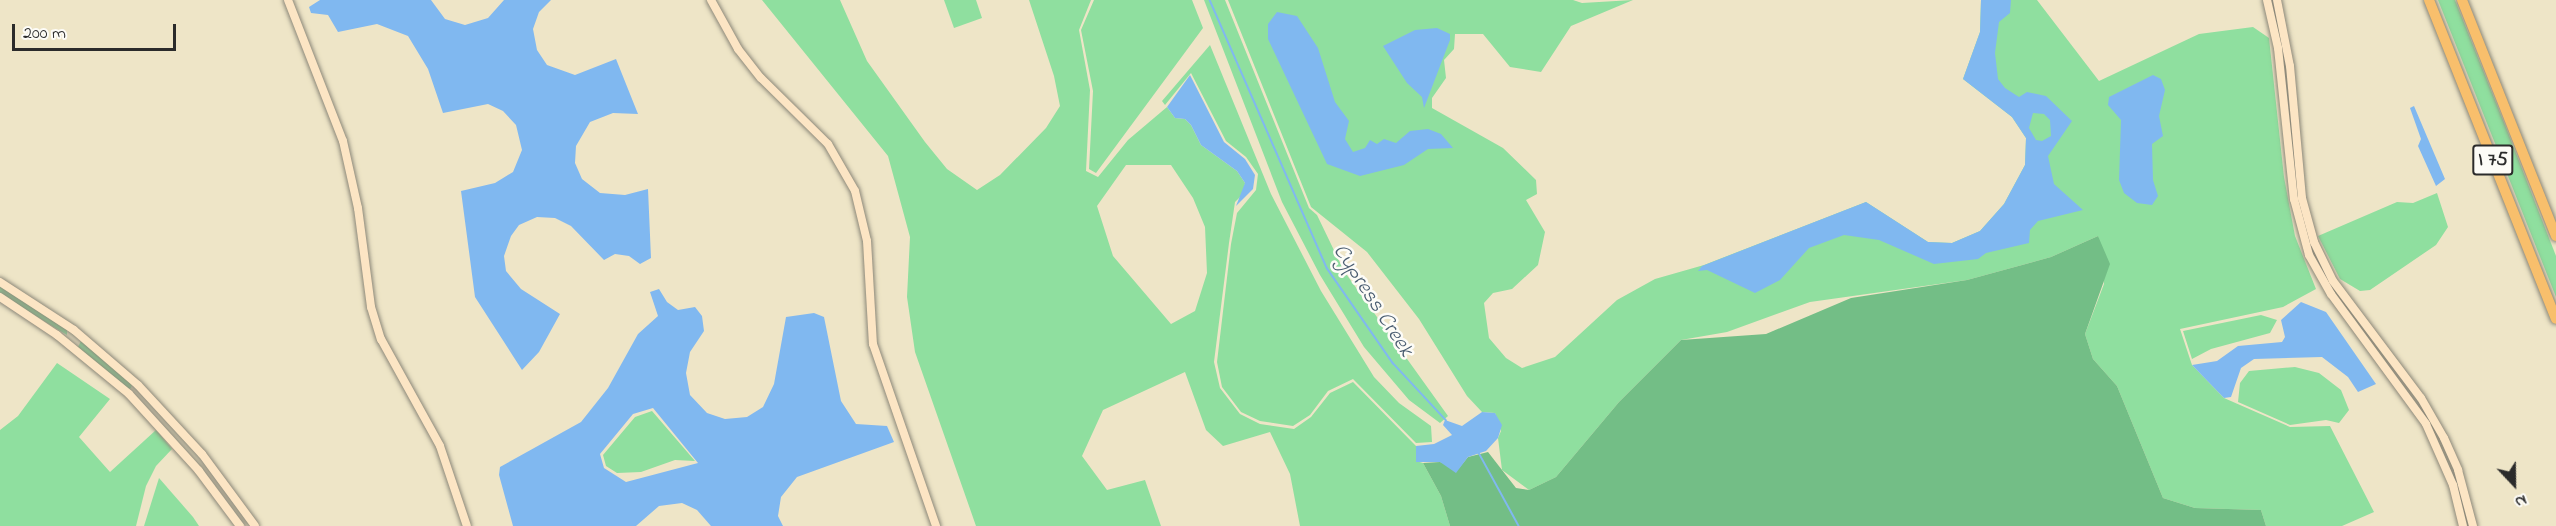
<!DOCTYPE html>
<html>
<head>
<meta charset="utf-8">
<style>
	body { margin:0 }
	#map { position:relative; width:2556px; height:526px; overflow:hidden; background:#eee5c7; font-family:"Indie Flower",sans-serif }
	div>[style] { position:absolute }
	[style*='--x'] { left:calc(var(--x)*1px); top:calc(var(--y)*1px); width:calc(var(--w)*1px); rotate:calc(var(--a)*1deg) }
	.green>* { inset:0; background:#8fdf9f }
	.forest>* { inset:0; background:#73be86 }
	.water>* { inset:0; background:#80b8f0 }
	.stream>* { height:1.5px; margin:-0.75px; padding:0 0.75px; transform-origin:0.75px; border-radius:0.75px; background:#80b8f0 }
	.roads { filter:drop-shadow(0 0 2px #8c8879) drop-shadow(0 0 2px #8c8879) }
	.secondary>* { height:8px; margin:-4px; padding:0 4px; transform-origin:4px; border-radius:4px; background:#fce5c4 }
	.highway>* { height:10px; margin:-5px; padding:0 5px; transform-origin:5px; border-radius:5px; background:#f8bf6c }
	span { translate:-50% -50%; white-space:nowrap; text-align:center; line-height:1.15; -webkit-text-stroke:5px #fdfcf7; paint-order:stroke }
	.shield-label span { padding:2px 4px; background:#fdfcf7; border:2px solid; border-radius:4px; -webkit-text-stroke-width:0 }
	.shield-label { font-size:20px; color:#2b2b2b; font-weight:700 }
	.water-label { font-size:22px; color:#495c70; font-style:italic }
	.north { position:absolute; left:2484px; top:454px; width:60px; height:60px; -webkit-text-stroke:4px #fdfcf7; paint-order:stroke; rotate:158deg; font-size:16px; font-weight:700; line-height:24px; text-align:center; color:#2b2b2b }
	.north::after { content:''; display:block; margin:auto; width:21px; height:27px; background:#2b2b2b; clip-path:polygon(50% 0,100% 100%,50% 72%,0 100%) }
	.scale { position:absolute; left:12px; top:24px; width:164px; height:27px; box-sizing:border-box; border:3px solid #2b2b2b; border-top:0; padding-left:8px; font-size:18px; line-height:21px; white-space:nowrap; color:#2b2b2b; -webkit-text-stroke:4px #fdfcf7; paint-order:stroke }
</style>
</head>
<body>
<div id="map">
	<div class="green">
		<div style="clip-path:polygon(evenodd,762px 0,840px 0,867px 61px,925px 142px,947px 169px,977px 190px,1000px 175px,1046px 128px,1060px 106px,1054px 76px,1029px 0,1091px 0,1079px 30px,1090px 90px,1086px 171px,1098px 177px,1128px 140px,1167px 107px,1175px 118px,1185px 119px,1191px 125px,1201px 145px,1237px 171px,1245px 183px,1244px 193px,1235px 202px,1229px 243px,1214px 362px,1220px 388px,1240px 414px,1260px 424px,1294px 429px,1311px 417px,1330px 393px,1353px 382px,1416px 446px,1416px 461px,1423px 463px,1441px 496px,1450px 526px,1300px 526px,1290px 474px,1270px 432px,1223px 446px,1206px 430px,1185px 372px,1103px 410px,1082px 456px,1107px 490px,1145px 480px,1161px 526px,976px 526px,915px 352px,907px 297px,910px 237px,888px 156px,762px 0,1126px 165px,1171px 165px,1193px 198px,1205px 227px,1207px 273px,1195px 311px,1171px 324px,1113px 256px,1097px 206px,1126px 165px)"></div>
		<div style="clip-path:polygon(944px 0,976px 0,982px 18px,954px 28px)"></div>
		<div style="clip-path:polygon(1094px 0,1192px 0,1203px 28px,1096px 173px,1089px 169px,1093px 91px,1081px 30px)"></div>
		<div style="clip-path:polygon(1204px 0,1225px 0,1309px 208px,1317px 215px,1344px 271px,1448px 416px,1440px 423px,1409px 400px,1364px 347px,1320px 275px,1282px 202px)"></div>
		<div style="clip-path:polygon(1228px 0,1573px 0,1582px 3px,1633px 0,1571px 26px,1541px 72px,1510px 67px,1483px 34px,1455px 34px,1454px 49px,1444px 60px,1446px 78px,1432px 98px,1432px 108px,1503px 148px,1536px 180px,1537px 194px,1526px 200px,1545px 232px,1538px 265px,1512px 289px,1493px 293px,1484px 303px,1489px 338px,1506px 358px,1522px 368px,1555px 357px,1617px 300px,1655px 279px,1704px 265px,1866px 202px,1928px 242px,1952px 243px,1980px 231px,2004px 204px,2025px 165px,2026px 138px,2012px 117px,1963px 79px,1980px 32px,1981px 0,2037px 0,2099px 81px,2199px 34px,2253px 27px,2269px 38px,2284px 177px,2295px 236px,2316px 289px,2283px 307px,2180px 329px,2192px 365px,2224px 398px,2290px 427px,2330px 426px,2374px 512px,2342px 526px,2266px 526px,2261px 510px,2195px 508px,2163px 498px,2117px 386px,2093px 359px,2085px 334px,2104px 284px,2098px 236px,2051px 257px,1967px 280px,1810px 302px,1727px 332px,1681px 340px,1619px 402px,1556px 477px,1529px 490px,1502px 470px,1498px 438px,1501px 431px,1495px 413px,1482px 412px,1467px 396px,1419px 319px,1367px 252px,1311px 207px)"></div>
		<div style="clip-path:polygon(2438px 0,2455px 0,2507px 130px,2556px 256px,2556px 297px)"></div>
		<div style="clip-path:polygon(1210px 45px,1271px 194px,1321px 291px,1374px 377px,1399px 403px,1431px 426px,1432px 442px,1416px 443px,1353px 379px,1328px 391px,1310px 415px,1293px 426px,1260px 421px,1241px 412px,1222px 387px,1217px 362px,1231px 244px,1237px 213px,1256px 190px,1258px 174px,1246px 157px,1226px 141px,1191px 73px,1165px 105px,1162px 101px)"></div>
		<div style="clip-path:polygon(2437px 193px,2448px 227px,2436px 245px,2370px 290px,2360px 291px,2340px 279px,2318px 236px,2397px 202px,2413px 203px)"></div>
		<div style="clip-path:polygon(0 285px,67px 330px,67px 335px,0 294px)"></div>
		<div style="clip-path:polygon(2261px 315px,2277px 320px,2270px 333px,2211px 349px,2192px 359px,2183px 331px)"></div>
		<div style="clip-path:polygon(81px 341px,132px 384px,131px 388px,128px 389px,78px 347px)"></div>
		<div style="clip-path:polygon(57px 363px,110px 399px,79px 437px,110px 472px,156px 430px,172px 449px,156px 466px,146px 486px,136px 526px,0 526px,0 430px,18px 416px)"></div>
		<div style="clip-path:polygon(2295px 367px,2319px 373px,2341px 390px,2349px 410px,2339px 423px,2326px 420px,2290px 425px,2238px 402px,2240px 383px,2249px 371px)"></div>
		<div style="clip-path:polygon(652px 411px,695px 461px,675px 460px,641px 472px,617px 473px,606px 466px,603px 455px,635px 417px)"></div>
		<div style="clip-path:polygon(159px 478px,193px 517px,199px 526px,144px 526px)"></div>
	</div>
	<div class="forest">
		<div style="clip-path:polygon(2098px 236px,2110px 264px,2085px 334px,2093px 359px,2117px 386px,2163px 498px,2195px 508px,2261px 510px,2266px 526px,1450px 526px,1441px 496px,1423px 463px,1440px 462px,1459px 468px,1468px 457px,1488px 452px,1516px 488px,1529px 490px,1556px 477px,1619px 402px,1681px 340px,1766px 334px,1851px 298px,1967px 280px,2051px 257px)"></div>
	</div>
	<div class="water">
		<div style="clip-path:polygon(320px 0,431px 0,445px 19px,465px 25px,488px 18px,504px 0,551px 0,539px 12px,533px 29px,537px 50px,547px 65px,575px 75px,616px 59px,638px 114px,613px 113px,590px 122px,576px 146px,575px 163px,582px 179px,600px 193px,625px 195px,648px 189px,651px 258px,640px 264px,629px 256px,615px 254px,604px 260px,571px 226px,555px 218px,537px 217px,519px 225px,511px 236px,504px 256px,506px 271px,521px 289px,560px 314px,539px 352px,522px 370px,475px 297px,461px 191px,495px 183px,513px 172px,522px 150px,516px 125px,503px 111px,488px 104px,443px 113px,428px 69px,408px 36px,377px 24px,338px 32px,328px 15px,311px 13px,309px 7px)"></div>
		<div style="clip-path:polygon(evenodd,1981px 0,2011px 0,2010px 13px,1999px 22px,1995px 53px,1998px 79px,2005px 88px,2019px 97px,2027px 92px,2046px 96px,2072px 121px,2048px 156px,2054px 184px,2083px 210px,2038px 221px,2030px 230px,2029px 243px,1986px 253px,1978px 259px,1934px 264px,1879px 240px,1844px 235px,1809px 248px,1780px 280px,1755px 293px,1707px 270px,1698px 271px,1702px 266px,1866px 202px,1928px 242px,1952px 243px,1980px 231px,2004px 204px,2025px 165px,2026px 138px,2012px 117px,1963px 79px,1980px 32px,1981px 0,2033px 113px,2044px 114px,2050px 120px,2051px 136px,2042px 141px,2036px 140px,2029px 128px,2033px 113px)"></div>
		<div style="clip-path:polygon(1277px 12px,1297px 16px,1318px 48px,1335px 102px,1349px 121px,1345px 139px,1353px 152px,1365px 148px,1370px 140px,1377px 144px,1384px 139px,1396px 143px,1410px 131px,1428px 129px,1441px 134px,1453px 148px,1428px 149px,1404px 165px,1360px 176px,1327px 164px,1268px 39px,1268px 24px)"></div>
		<div style="clip-path:polygon(1437px 28px,1450px 34px,1450px 40px,1424px 108px,1422px 97px,1407px 83px,1383px 46px,1415px 30px)"></div>
		<div style="clip-path:polygon(1190px 75px,1224px 142px,1245px 159px,1255px 175px,1253px 189px,1236px 206px,1245px 183px,1237px 171px,1201px 145px,1191px 125px,1185px 119px,1175px 118px,1167px 107px)"></div>
		<div style="clip-path:polygon(2153px 75px,2161px 79px,2165px 90px,2159px 116px,2163px 136px,2152px 144px,2153px 180px,2158px 196px,2152px 205px,2137px 203px,2124px 193px,2119px 180px,2121px 120px,2108px 105px,2109px 97px)"></div>
		<div style="clip-path:polygon(2414px 106px,2445px 179px,2436px 186px,2418px 146px,2421px 139px,2410px 108px)"></div>
		<div style="clip-path:polygon(evenodd,659px 289px,667px 302px,678px 310px,695px 307px,702px 316px,704px 331px,690px 352px,686px 373px,690px 395px,707px 413px,725px 419px,747px 417px,763px 407px,774px 384px,786px 317px,814px 313px,824px 317px,841px 401px,856px 424px,887px 426px,894px 442px,797px 477px,781px 497px,778px 516px,783px 526px,711px 526px,697px 510px,682px 503px,659px 506px,636px 526px,513px 526px,499px 475px,500px 467px,581px 422px,608px 388px,638px 334px,658px 316px,650px 292px,659px 289px,653px 408px,698px 463px,626px 482px,604px 468px,600px 454px,633px 414px,653px 408px)"></div>
		<div style="clip-path:polygon(2301px 302px,2326px 312px,2376px 384px,2358px 392px,2348px 377px,2322px 357px,2254px 359px,2241px 368px,2231px 397px,2224px 398px,2192px 365px,2217px 361px,2238px 346px,2282px 342px,2285px 337px,2281px 320px)"></div>
		<div style="clip-path:polygon(1482px 412px,1495px 413px,1502px 425px,1498px 438px,1486px 451px,1468px 457px,1456px 473px,1440px 462px,1416px 462px,1416px 446px,1434px 444px,1452px 435px,1443px 425px,1445px 420px,1462px 426px)"></div>
	</div>
	<div class="stream">
		<div style="--x:1210;--y:0;--w:292;--a:66.4"></div>
		<div style="--x:1327;--y:268;--w:116;--a:55.2"></div>
		<div style="--x:1393;--y:363;--w:78;--a:47.1"></div>
		<div style="--x:1478;--y:451;--w:85;--a:61.3"></div>
	</div>
	<div class="roads">
		<div class="secondary">
			<div style="--x:288;--y:0;--w:151;--a:68.7"></div>
			<div style="--x:343;--y:141;--w:69;--a:77.4"></div>
			<div style="--x:358;--y:208;--w:100;--a:82.5"></div>
			<div style="--x:371;--y:307;--w:34;--a:73"></div>
			<div style="--x:381;--y:339;--w:122;--a:61.1"></div>
			<div style="--x:440;--y:446;--w:84;--a:71.4"></div>
			<div style="--x:711;--y:0;--w:56;--a:61.1"></div>
			<div style="--x:738;--y:49;--w:37;--a:52"></div>
			<div style="--x:761;--y:78;--w:94;--a:44.6"></div>
			<div style="--x:828;--y:144;--w:54;--a:60.1"></div>
			<div style="--x:855;--y:191;--w:51;--a:76.5"></div>
			<div style="--x:867;--y:241;--w:103;--a:86.7"></div>
			<div style="--x:873;--y:344;--w:193;--a:70.9"></div>
			<div style="--x:2267;--y:0;--w:49;--a:77.1"></div>
			<div style="--x:2278;--y:48;--w:152;--a:84"></div>
			<div style="--x:2294;--y:199;--w:58;--a:75"></div>
			<div style="--x:2309;--y:255;--w:45;--a:60.6"></div>
			<div style="--x:2331;--y:294;--w:161;--a:53.8"></div>
			<div style="--x:2426;--y:424;--w:67;--a:66.1"></div>
			<div style="--x:2453;--y:485;--w:42;--a:76.3"></div>
			<div style="--x:2277;--y:0;--w:67;--a:78.9"></div>
			<div style="--x:2290;--y:66;--w:133;--a:84.8"></div>
			<div style="--x:2302;--y:198;--w:46;--a:74.7"></div>
			<div style="--x:2314;--y:242;--w:43;--a:64"></div>
			<div style="--x:2333;--y:281;--w:146;--a:53.1"></div>
			<div style="--x:2421;--y:398;--w:46;--a:60.1"></div>
			<div style="--x:2444;--y:438;--w:35;--a:66"></div>
			<div style="--x:2458;--y:470;--w:58;--a:75"></div>
			<div style="--x:0;--y:282;--w:88;--a:33"></div>
			<div style="--x:74;--y:330;--w:84;--a:40.7"></div>
			<div style="--x:138;--y:385;--w:94;--a:47.2"></div>
			<div style="--x:202;--y:454;--w:89;--a:53.6"></div>
			<div style="--x:0;--y:297;--w:69;--a:33.7"></div>
			<div style="--x:57;--y:335;--w:93;--a:39.3"></div>
			<div style="--x:129;--y:394;--w:104;--a:47.7"></div>
			<div style="--x:199;--y:471;--w:69;--a:53.3"></div>
		</div>
		<div class="highway">
			<div style="--x:2429;--y:0;--w:343;--a:68.3"></div>
			<div style="--x:2462;--y:0;--w:254;--a:68.3"></div>
		</div>
	</div>
	<div class="shield-label">
		<span style="left:2493px;top:160px">I 75</span>
	</div>
	<div class="water-label">
		<span style="left:1372px;top:301px;rotate:57deg">Cypress Creek</span>
	</div>
	<div class="north">N</div>
	<div class="scale">200 m</div>
</div>
</body>
</html>
